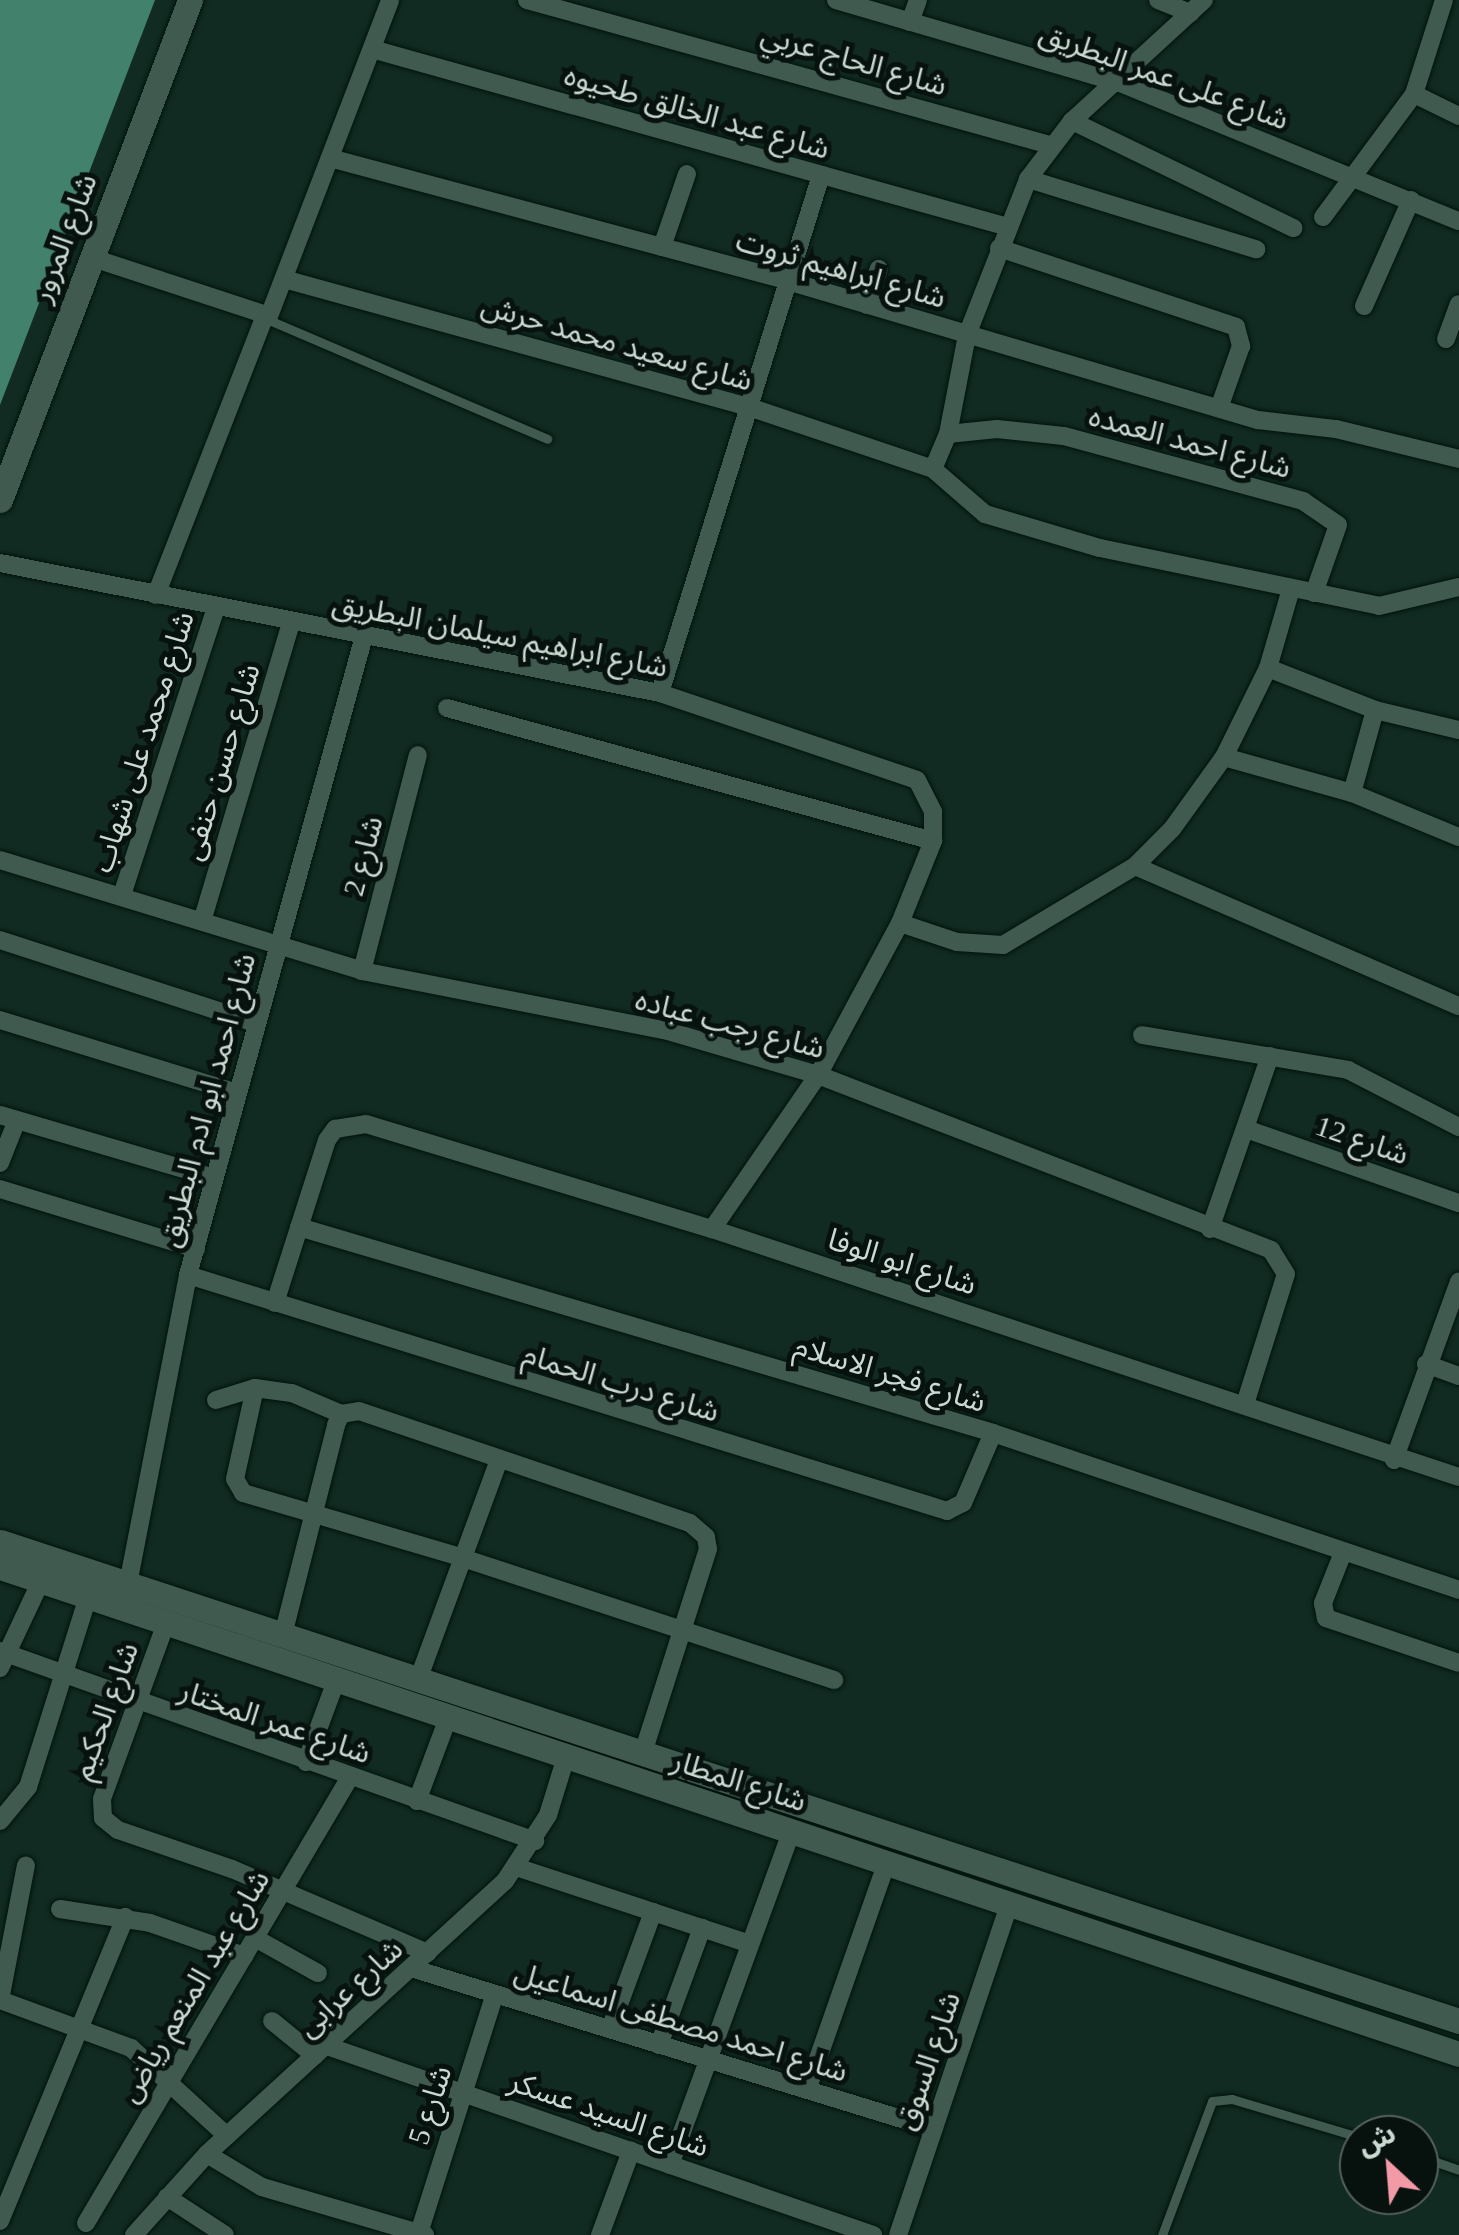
<!DOCTYPE html>
<html>
<head>
<meta charset="utf-8">
<style>
	body { margin:0 }
	#map { position:relative; width:1459px; height:2235px; overflow:hidden; background:#112b22; font-family:"Times New Roman","Noto Sans Arabic",serif }
	div>[style] { position:absolute }
	[style*='--x'] { left:calc(var(--x)*1px); top:calc(var(--y)*1px); width:calc(var(--w)*1px); rotate:calc(var(--a)*1deg) }
	.water>* { inset:0; background:#42826c }
	.roads { filter:drop-shadow(0 0 2px #00130b) drop-shadow(0 0 2px #00130b) }
	.lane>* { height:9px; margin:-4.5px; padding:0 4.5px; transform-origin:4.5px; border-radius:4.5px; background:#405a50 }
	.street>* { height:18px; margin:-9px; padding:0 9px; transform-origin:9px; border-radius:9px; background:#405a50 }
	.secondary>* { height:25px; margin:-12.5px; padding:0 12.5px; transform-origin:12.5px; border-radius:12.5px; background:#405a50 }
	span { translate:-50% -50%; white-space:nowrap; text-align:center; line-height:1.15; -webkit-text-stroke:10px #07110d; paint-order:stroke }
	.street-label { font-size:30px; color:#cad9d2 }
	.north { position:absolute; left:1339px; top:2115px; width:100px; height:100px; box-sizing:border-box; background:#07110d; border:2px solid #55615c; border-radius:50%; rotate:334deg; font-size:28px; font-weight:700; line-height:40px; text-align:center; color:#cad9d2 }
	.north::after { content:''; display:block; margin:auto; width:35px; height:45px; background:#f39aa7; clip-path:polygon(50% 0,100% 100%,50% 72%,0 100%) }
</style>
</head>
<body>
<div id="map">
	<div class="water">
		<div style="clip-path:polygon(0 0,155px 0,0 405px)"></div>
	</div>
	<div class="roads">
		<div class="lane">
			<div style="--x:264;--y:318;--w:308;--a:23.1"></div>
			<div style="--x:1419;--y:2156;--w:42;--a:19.3"></div>
			<div style="--x:1162;--y:2235;--w:143;--a:-69.5"></div>
			<div style="--x:1212;--y:2101;--w:20;--a:-6"></div>
			<div style="--x:1232;--y:2099;--w:133;--a:16.7"></div>
		</div>
		<div class="street">
			<div style="--x:527;--y:0;--w:543;--a:15.5"></div>
			<div style="--x:836;--y:0;--w:296;--a:16.3"></div>
			<div style="--x:1120;--y:83;--w:366;--a:22.2"></div>
			<div style="--x:1158;--y:0;--w:35;--a:22"></div>
			<div style="--x:910;--y:22;--w:23;--a:-70"></div>
			<div style="--x:372;--y:49;--w:660;--a:15.64"></div>
			<div style="--x:1414;--y:94;--w:50;--a:26.1"></div>
			<div style="--x:1072;--y:121;--w:246;--a:25.8"></div>
			<div style="--x:330;--y:158;--w:474;--a:15"></div>
			<div style="--x:788;--y:281;--w:490;--a:16.5"></div>
			<div style="--x:1258;--y:420;--w:79;--a:6.6"></div>
			<div style="--x:1336;--y:429;--w:127;--a:13.7"></div>
			<div style="--x:1028;--y:179;--w:239;--a:17.1"></div>
			<div style="--x:1323;--y:217;--w:153;--a:-53.5"></div>
			<div style="--x:1414;--y:94;--w:99;--a:-72.3"></div>
			<div style="--x:662;--y:247;--w:77;--a:-71.1"></div>
			<div style="--x:999;--y:248;--w:250;--a:18.4"></div>
			<div style="--x:1236;--y:327;--w:20;--a:75"></div>
			<div style="--x:1241;--y:346;--w:66;--a:109.5"></div>
			<div style="--x:90;--y:257;--w:188;--a:18.2"></div>
			<div style="--x:269;--y:316;--w:338;--a:-69"></div>
			<div style="--x:284;--y:279;--w:482;--a:15.4"></div>
			<div style="--x:749;--y:407;--w:194;--a:18.6"></div>
			<div style="--x:933;--y:469;--w:69;--a:40.9"></div>
			<div style="--x:985;--y:514;--w:120;--a:16.5"></div>
			<div style="--x:1100;--y:548;--w:285;--a:11.7"></div>
			<div style="--x:1379;--y:606;--w:82;--a:-13.4"></div>
			<div style="--x:867;--y:305;--w:38;--a:-72"></div>
			<div style="--x:1364;--y:306;--w:116;--a:-66.1"></div>
			<div style="--x:1446;--y:339;--w:37;--a:-70"></div>
			<div style="--x:948;--y:434;--w:49;--a:-5.8"></div>
			<div style="--x:997;--y:429;--w:67;--a:6"></div>
			<div style="--x:1064;--y:436;--w:248;--a:15.2"></div>
			<div style="--x:1303;--y:501;--w:42;--a:34.4"></div>
			<div style="--x:1338;--y:525;--w:72;--a:109.4"></div>
			<div style="--x:933;--y:469;--w:38;--a:-67"></div>
			<div style="--x:948;--y:434;--w:101;--a:-79.1"></div>
			<div style="--x:967;--y:335;--w:168;--a:-68.6"></div>
			<div style="--x:1028;--y:179;--w:73;--a:-52.8"></div>
			<div style="--x:1072;--y:121;--w:179;--a:-42.5"></div>
			<div style="--x:0;--y:563;--w:673;--a:11.14"></div>
			<div style="--x:660;--y:693;--w:271;--a:18.7"></div>
			<div style="--x:917;--y:780;--w:36;--a:63"></div>
			<div style="--x:933;--y:812;--w:29;--a:90"></div>
			<div style="--x:933;--y:841;--w:88;--a:111.9"></div>
			<div style="--x:900;--y:923;--w:173;--a:118.3"></div>
			<div style="--x:818;--y:1075;--w:187;--a:124.5"></div>
			<div style="--x:156;--y:595;--w:297;--a:-68.7"></div>
			<div style="--x:1268;--y:668;--w:115;--a:21.4"></div>
			<div style="--x:1375;--y:710;--w:86;--a:13.4"></div>
			<div style="--x:660;--y:693;--w:542;--a:-72.73"></div>
			<div style="--x:447;--y:708;--w:504;--a:15.3"></div>
			<div style="--x:1224;--y:757;--w:133;--a:15.7"></div>
			<div style="--x:1352;--y:793;--w:116;--a:22.4"></div>
			<div style="--x:1352;--y:793;--w:86;--a:-74.5"></div>
			<div style="--x:0;--y:860;--w:379;--a:17"></div>
			<div style="--x:362;--y:971;--w:308;--a:11.1"></div>
			<div style="--x:664;--y:1030;--w:160;--a:16.3"></div>
			<div style="--x:818;--y:1075;--w:486;--a:21.1"></div>
			<div style="--x:1271;--y:1250;--w:28;--a:58"></div>
			<div style="--x:1286;--y:1274;--w:136;--a:107.5"></div>
			<div style="--x:1135;--y:866;--w:353;--a:23.4"></div>
			<div style="--x:122;--y:895;--w:303;--a:-71.9"></div>
			<div style="--x:203;--y:918;--w:309;--a:-73.4"></div>
			<div style="--x:900;--y:923;--w:60;--a:18.4"></div>
			<div style="--x:957;--y:942;--w:46;--a:3.7"></div>
			<div style="--x:1003;--y:945;--w:154;--a:-30.9"></div>
			<div style="--x:1135;--y:866;--w:52;--a:-45"></div>
			<div style="--x:1172;--y:829;--w:89;--a:-54.2"></div>
			<div style="--x:1224;--y:757;--w:99;--a:-63.7"></div>
			<div style="--x:1268;--y:668;--w:82;--a:-73.8"></div>
			<div style="--x:0;--y:940;--w:269;--a:18"></div>
			<div style="--x:362;--y:971;--w:223;--a:-75.5"></div>
			<div style="--x:0;--y:1020;--w:248;--a:17.1"></div>
			<div style="--x:1142;--y:1035;--w:209;--a:9.6"></div>
			<div style="--x:1348;--y:1070;--w:125;--a:27.2"></div>
			<div style="--x:0;--y:1115;--w:223;--a:16.4"></div>
			<div style="--x:1246;--y:1129;--w:225;--a:19.2"></div>
			<div style="--x:0;--y:1163;--w:46;--a:-68.4"></div>
			<div style="--x:0;--y:1189;--w:205;--a:17"></div>
			<div style="--x:299;--y:1227;--w:724;--a:16.53"></div>
			<div style="--x:993;--y:1433;--w:492;--a:18.6"></div>
			<div style="--x:1210;--y:1229;--w:183;--a:-70.9"></div>
			<div style="--x:188;--y:1275;--w:795;--a:17.27"></div>
			<div style="--x:947;--y:1511;--w:18;--a:-27"></div>
			<div style="--x:963;--y:1503;--w:76;--a:-66.8"></div>
			<div style="--x:275;--y:1303;--w:171;--a:-72.3"></div>
			<div style="--x:327;--y:1140;--w:14;--a:-54"></div>
			<div style="--x:335;--y:1129;--w:31;--a:-9"></div>
			<div style="--x:366;--y:1124;--w:362;--a:16.9"></div>
			<div style="--x:712;--y:1229;--w:787;--a:18.37"></div>
			<div style="--x:1426;--y:1364;--w:35;--a:20"></div>
			<div style="--x:255;--y:1388;--w:93;--a:102.4"></div>
			<div style="--x:235;--y:1479;--w:16;--a:60"></div>
			<div style="--x:243;--y:1493;--w:226;--a:16.4"></div>
			<div style="--x:460;--y:1557;--w:394;--a:18.2"></div>
			<div style="--x:216;--y:1400;--w:41;--a:-17.1"></div>
			<div style="--x:255;--y:1388;--w:37;--a:8"></div>
			<div style="--x:292;--y:1393;--w:53;--a:23.2"></div>
			<div style="--x:1394;--y:1460;--w:190;--a:-70"></div>
			<div style="--x:1342;--y:1555;--w:52;--a:111.6"></div>
			<div style="--x:1323;--y:1603;--w:15;--a:79"></div>
			<div style="--x:1326;--y:1618;--w:140;--a:18.7"></div>
			<div style="--x:128;--y:1584;--w:315;--a:-79"></div>
			<div style="--x:188;--y:1275;--w:663;--a:-74.6"></div>
			<div style="--x:166;--y:1623;--w:187;--a:110"></div>
			<div style="--x:102;--y:1799;--w:19;--a:87"></div>
			<div style="--x:103;--y:1818;--w:19;--a:39"></div>
			<div style="--x:118;--y:1830;--w:120;--a:18.9"></div>
			<div style="--x:232;--y:1869;--w:213;--a:23.2"></div>
			<div style="--x:283;--y:1635;--w:217;--a:-75.8"></div>
			<div style="--x:336;--y:1425;--w:12;--a:-66"></div>
			<div style="--x:341;--y:1414;--w:18;--a:-9"></div>
			<div style="--x:359;--y:1411;--w:349;--a:18.7"></div>
			<div style="--x:690;--y:1523;--w:21;--a:41"></div>
			<div style="--x:706;--y:1537;--w:12;--a:81"></div>
			<div style="--x:708;--y:1549;--w:214;--a:107.7"></div>
			<div style="--x:0;--y:1651;--w:568;--a:19.55"></div>
			<div style="--x:0;--y:1668;--w:96;--a:-64.8"></div>
			<div style="--x:418;--y:1680;--w:234;--a:-69.8"></div>
			<div style="--x:306;--y:1762;--w:86;--a:-69.7"></div>
			<div style="--x:417;--y:1801;--w:89;--a:-69.5"></div>
			<div style="--x:0;--y:1821;--w:44;--a:-50.5"></div>
			<div style="--x:28;--y:1787;--w:199;--a:-72.5"></div>
			<div style="--x:516;--y:1867;--w:246;--a:18.2"></div>
			<div style="--x:60;--y:1909;--w:91;--a:8.8"></div>
			<div style="--x:150;--y:1923;--w:100;--a:19.3"></div>
			<div style="--x:255;--y:1938;--w:72;--a:29.1"></div>
			<div style="--x:411;--y:1968;--w:547;--a:17.11"></div>
			<div style="--x:0;--y:2000;--w:140;--a:20.1"></div>
			<div style="--x:131;--y:2048;--w:130;--a:42.5"></div>
			<div style="--x:0;--y:2000;--w:137;--a:-79.1"></div>
			<div style="--x:272;--y:2021;--w:55;--a:39.1"></div>
			<div style="--x:610;--y:2029;--w:125;--a:-69.8"></div>
			<div style="--x:659;--y:2045;--w:125;--a:-69.8"></div>
			<div style="--x:327;--y:2046;--w:578;--a:19.09"></div>
			<div style="--x:807;--y:2090;--w:239;--a:-70.7"></div>
			<div style="--x:207;--y:2154;--w:64;--a:31"></div>
			<div style="--x:262;--y:2187;--w:170;--a:16.4"></div>
			<div style="--x:670;--y:2165;--w:354;--a:-70"></div>
			<div style="--x:167;--y:2197;--w:69;--a:33.2"></div>
			<div style="--x:0;--y:2221;--w:329;--a:-67.6"></div>
			<div style="--x:86;--y:2223;--w:518;--a:-59.38"></div>
			<div style="--x:419;--y:2233;--w:251;--a:-72.4"></div>
			<div style="--x:134;--y:2235;--w:109;--a:-48"></div>
			<div style="--x:207;--y:2154;--w:404;--a:-42.5"></div>
			<div style="--x:505;--y:1881;--w:79;--a:-56.9"></div>
			<div style="--x:548;--y:1815;--w:61;--a:-72.8"></div>
			<div style="--x:600;--y:2235;--w:90;--a:-69.7"></div>
			<div style="--x:898;--y:2235;--w:348;--a:-71.4"></div>
		</div>
		<div class="secondary">
			<div style="--x:0;--y:500;--w:535;--a:-69.19"></div>
			<div style="--x:0;--y:1542;--w:1536;--a:18.18"></div>
			<div style="--x:0;--y:1567;--w:1538;--a:18.46"></div>
		</div>
	</div>
	<div class="street-label">
		<span style="left:854px;top:60px;rotate:16deg">شارع الحاج عربي</span>
		<span style="left:1164px;top:76px;rotate:20deg">شارع على عمر البطريق</span>
		<span style="left:697px;top:112px;rotate:16deg">شارع عبد الخالق طحيوه</span>
		<span style="left:64px;top:238px;rotate:-69deg">شارع المرور</span>
		<span style="left:841px;top:269px;rotate:16deg">شارع ابراهيم ثروت</span>
		<span style="left:617px;top:343px;rotate:16deg">شارع سعيد محمد حرش</span>
		<span style="left:1190px;top:442px;rotate:15deg">شارع احمد العمده</span>
		<span style="left:500px;top:635px;rotate:11deg">شارع ابراهيم سيلمان البطريق</span>
		<span style="left:143px;top:742px;rotate:-72deg">شارع محمد على شهاب</span>
		<span style="left:221px;top:762px;rotate:-73deg">شارع حسن حنفى</span>
		<span style="left:363px;top:856px;rotate:-75deg">شارع 2</span>
		<span style="left:730px;top:1024px;rotate:15deg">شارع رجب عباده</span>
		<span style="left:207px;top:1100px;rotate:-75deg">شارع احمد ابو ادم البطريق</span>
		<span style="left:1362px;top:1140px;rotate:19deg">شارع 12</span>
		<span style="left:902px;top:1262px;rotate:18deg">شارع ابو الوفا</span>
		<span style="left:890px;top:1374px;rotate:17deg">شارع فجر الاسلام</span>
		<span style="left:621px;top:1383px;rotate:17deg">شارع درب الحمام</span>
		<span style="left:105px;top:1711px;rotate:-70deg">شارع الحكيم</span>
		<span style="left:275px;top:1722px;rotate:19deg">شارع عمر المختار</span>
		<span style="left:739px;top:1781px;rotate:18deg">شارع المطار</span>
		<span style="left:194px;top:1986px;rotate:-59deg">شارع عبد المنعم رياض</span>
		<span style="left:350px;top:1988px;rotate:-42deg">شارع عرابى</span>
		<span style="left:681px;top:2022px;rotate:17deg">شارع احمد مصطفى اسماعيل</span>
		<span style="left:928px;top:2061px;rotate:-71deg">شارع السوق</span>
		<span style="left:430px;top:2105px;rotate:-72deg">شارع 5</span>
		<span style="left:609px;top:2114px;rotate:19deg">شارع السيد عسكر</span>
	</div>
	<div class="north">ش</div>
</div>
</body>
</html>
